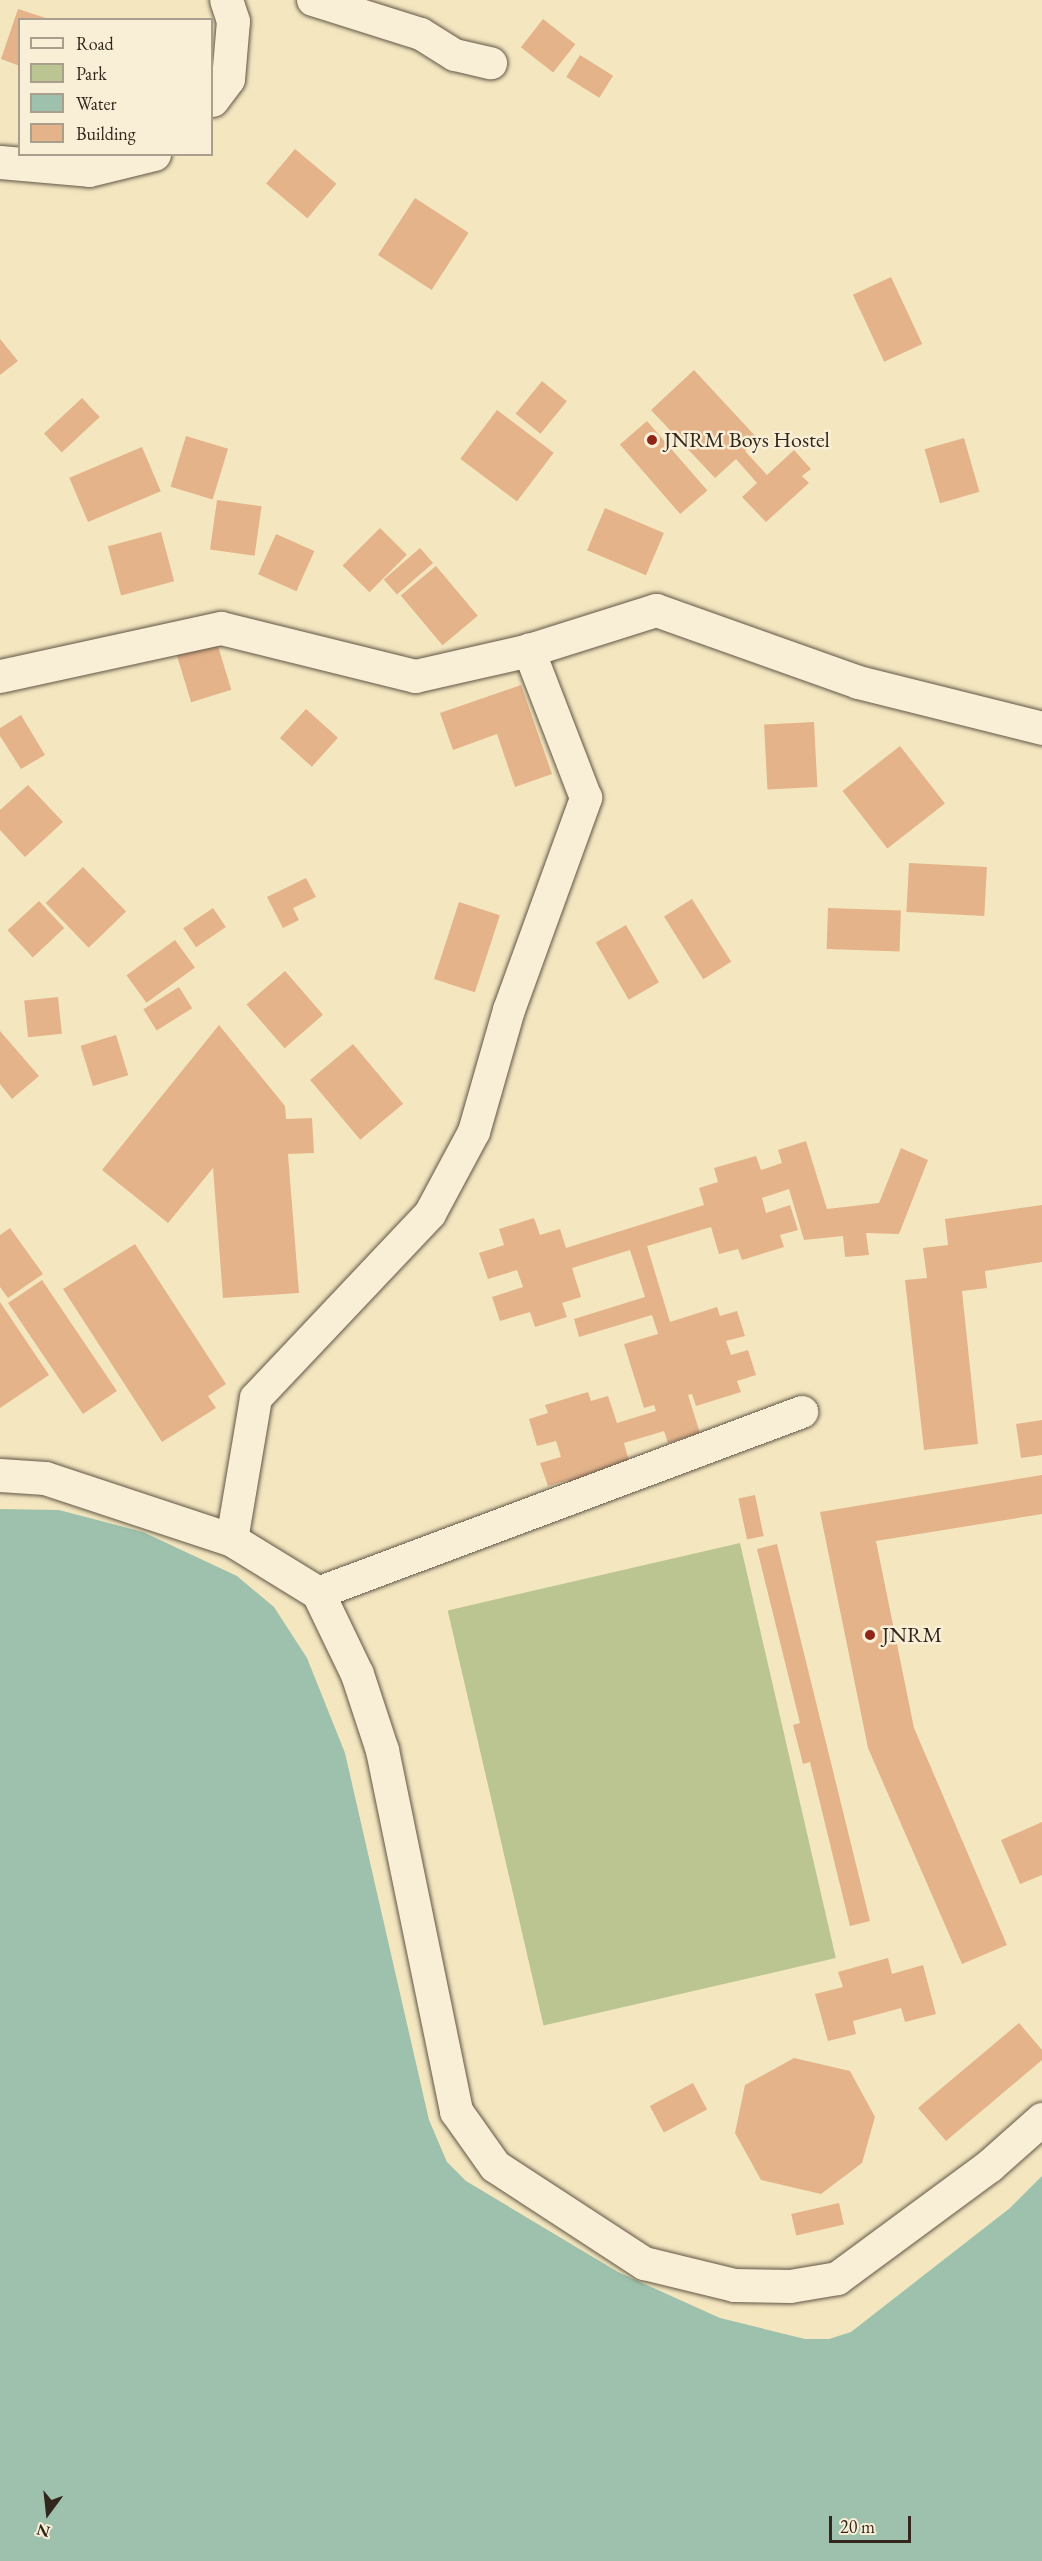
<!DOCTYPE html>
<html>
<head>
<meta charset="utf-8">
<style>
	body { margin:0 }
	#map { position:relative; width:1042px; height:2561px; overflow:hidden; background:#f4e7c0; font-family:"EB Garamond",serif }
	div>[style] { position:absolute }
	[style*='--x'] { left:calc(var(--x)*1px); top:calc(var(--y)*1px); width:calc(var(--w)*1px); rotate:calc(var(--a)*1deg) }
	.green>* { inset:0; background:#bbc592; transform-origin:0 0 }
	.water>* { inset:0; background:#9dc1ac }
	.building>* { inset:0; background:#e4b38a; transform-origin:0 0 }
	.roads { filter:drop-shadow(0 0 2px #625646) drop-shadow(0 0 2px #625646) }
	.street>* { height:32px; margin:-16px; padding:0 16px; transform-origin:16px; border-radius:16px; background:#f8efd6 }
	.secondary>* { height:33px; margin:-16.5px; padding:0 16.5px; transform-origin:16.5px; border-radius:16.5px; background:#f8efd6 }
	.dots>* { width:16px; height:16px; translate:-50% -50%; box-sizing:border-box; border:3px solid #f8efd6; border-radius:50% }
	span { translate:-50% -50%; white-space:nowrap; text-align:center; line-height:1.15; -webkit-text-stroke:5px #f8efd6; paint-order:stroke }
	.poi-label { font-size:22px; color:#32261d }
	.left { translate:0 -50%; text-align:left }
	.legend { position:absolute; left:18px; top:18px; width:195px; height:138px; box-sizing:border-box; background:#f8efd6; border:2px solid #a99f8c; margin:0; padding:8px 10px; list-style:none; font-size:18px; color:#32261d }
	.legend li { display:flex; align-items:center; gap:12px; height:30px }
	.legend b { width:30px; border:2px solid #a99f8c }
	.north { position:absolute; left:18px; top:2483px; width:60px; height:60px; -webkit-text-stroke:4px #f8efd6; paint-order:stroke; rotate:195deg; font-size:16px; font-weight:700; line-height:24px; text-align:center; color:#32261d }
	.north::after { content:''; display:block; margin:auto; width:21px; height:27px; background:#32261d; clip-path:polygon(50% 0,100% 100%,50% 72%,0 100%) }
	.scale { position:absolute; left:829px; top:2516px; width:82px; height:27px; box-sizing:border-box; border:3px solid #32261d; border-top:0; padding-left:8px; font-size:18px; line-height:21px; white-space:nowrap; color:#32261d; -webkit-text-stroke:4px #f8efd6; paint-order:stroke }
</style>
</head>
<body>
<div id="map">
	<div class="green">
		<div style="left:740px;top:1543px;width:426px;height:300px;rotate:77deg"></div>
	</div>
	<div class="water">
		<div style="clip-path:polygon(0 1509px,59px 1510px,143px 1532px,237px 1576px,274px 1607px,307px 1658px,345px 1753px,429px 2120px,447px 2162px,466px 2181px,618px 2272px,720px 2318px,805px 2339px,829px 2339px,851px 2332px,1010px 2208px,1042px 2176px,1042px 2561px,0 2561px)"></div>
	</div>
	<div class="building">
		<div style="clip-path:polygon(18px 9px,49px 19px,20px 20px,20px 66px,1px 59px)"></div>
		<div style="left:543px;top:19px;width:41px;height:36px;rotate:38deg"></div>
		<div style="left:580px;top:55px;width:39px;height:26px;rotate:32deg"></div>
		<div style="left:295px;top:149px;width:54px;height:45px;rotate:40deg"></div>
		<div style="left:415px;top:198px;width:64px;height:68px;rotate:33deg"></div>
		<div style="left:891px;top:277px;width:74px;height:42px;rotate:65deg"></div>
		<div style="clip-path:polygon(0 339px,18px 361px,0 375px)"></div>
		<div style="clip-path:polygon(694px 370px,758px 439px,745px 451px,767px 475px,794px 450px,811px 469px,802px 476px,809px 483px,766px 522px,742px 497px,757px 483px,736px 459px,715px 478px,651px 410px)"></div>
		<div style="left:542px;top:381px;width:32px;height:42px;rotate:39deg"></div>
		<div style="left:82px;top:398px;width:26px;height:52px;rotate:47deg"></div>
		<div style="left:497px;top:410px;width:71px;height:61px;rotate:37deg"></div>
		<div style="left:647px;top:421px;width:92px;height:36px;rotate:49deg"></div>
		<div style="left:186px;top:436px;width:44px;height:53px;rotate:17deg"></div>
		<div style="left:964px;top:438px;width:56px;height:41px;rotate:74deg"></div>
		<div style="left:142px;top:447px;width:48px;height:79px;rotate:67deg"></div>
		<div style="left:217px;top:500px;width:45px;height:50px;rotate:8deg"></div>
		<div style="left:605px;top:508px;width:64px;height:46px;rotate:23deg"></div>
		<div style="left:380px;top:528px;width:38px;height:53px;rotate:45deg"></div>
		<div style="left:161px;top:532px;width:51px;height:55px;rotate:75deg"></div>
		<div style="left:276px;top:534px;width:42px;height:44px;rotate:24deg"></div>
		<div style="left:420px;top:548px;width:20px;height:48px;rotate:49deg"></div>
		<div style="left:436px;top:566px;width:65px;height:46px;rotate:50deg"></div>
		<div style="left:217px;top:643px;width:49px;height:42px;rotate:73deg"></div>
		<div style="clip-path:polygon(521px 685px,552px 774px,515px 787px,497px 734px,453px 750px,440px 713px)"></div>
		<div style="left:306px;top:709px;width:43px;height:39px;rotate:42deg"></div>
		<div style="clip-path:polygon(21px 715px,45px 755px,21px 769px,0 736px,0 728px)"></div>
		<div style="left:814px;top:722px;width:65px;height:50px;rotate:87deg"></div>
		<div style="left:900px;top:746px;width:73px;height:73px;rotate:52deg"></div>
		<div style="clip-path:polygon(28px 785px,63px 822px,25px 857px,0 830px,0 810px)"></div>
		<div style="left:909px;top:863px;width:78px;height:49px;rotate:3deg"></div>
		<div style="left:83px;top:867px;width:62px;height:52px;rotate:46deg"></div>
		<div style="clip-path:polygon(306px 878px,316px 897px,293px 908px,299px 920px,283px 928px,267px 897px)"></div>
		<div style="left:692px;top:899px;width:74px;height:33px;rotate:58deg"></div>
		<div style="left:39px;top:901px;width:37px;height:43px;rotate:47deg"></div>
		<div style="left:459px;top:902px;width:43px;height:81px;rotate:18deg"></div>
		<div style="left:213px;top:908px;width:23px;height:36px;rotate:56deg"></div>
		<div style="left:828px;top:908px;width:73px;height:41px;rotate:2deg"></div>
		<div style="left:626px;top:925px;width:66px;height:35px;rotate:60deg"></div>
		<div style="left:175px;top:940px;width:34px;height:60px;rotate:54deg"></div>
		<div style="left:285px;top:971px;width:58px;height:51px;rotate:49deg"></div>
		<div style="left:179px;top:987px;width:25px;height:42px;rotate:58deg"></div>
		<div style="left:58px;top:997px;width:37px;height:34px;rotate:84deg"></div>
		<div style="clip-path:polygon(219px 1025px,285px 1106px,286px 1119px,312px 1118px,314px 1153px,288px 1154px,299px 1293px,223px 1298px,213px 1168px,168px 1223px,102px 1170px)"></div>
		<div style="clip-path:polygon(0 1031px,39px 1076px,12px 1099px,0 1084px)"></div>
		<div style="left:116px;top:1035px;width:42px;height:37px;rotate:73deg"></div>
		<div style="left:353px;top:1044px;width:78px;height:56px;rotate:50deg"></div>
		<div style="clip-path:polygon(806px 1141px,827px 1209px,879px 1203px,901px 1148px,928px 1160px,899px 1234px,866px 1233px,869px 1255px,845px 1257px,843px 1236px,804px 1240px,789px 1189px,762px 1198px,766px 1213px,790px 1205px,798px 1230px,780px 1235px,784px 1247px,742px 1260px,738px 1249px,719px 1254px,711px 1227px,647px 1246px,670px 1322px,717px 1307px,720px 1316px,737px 1311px,745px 1336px,726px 1341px,731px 1355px,748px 1350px,756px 1375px,737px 1381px,741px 1392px,696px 1406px,692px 1394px,688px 1395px,700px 1433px,668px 1443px,664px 1431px,624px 1443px,629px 1461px,611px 1466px,614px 1477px,571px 1490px,568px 1480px,548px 1486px,540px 1463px,561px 1457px,556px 1441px,537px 1446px,529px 1419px,548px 1413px,545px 1405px,588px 1392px,591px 1401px,608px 1396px,617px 1423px,656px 1411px,654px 1405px,644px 1408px,624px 1344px,658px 1334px,652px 1315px,579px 1337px,574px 1319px,645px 1297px,630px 1250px,572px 1268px,581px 1297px,562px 1303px,567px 1317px,535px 1327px,530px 1312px,500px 1321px,492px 1297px,523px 1287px,517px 1270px,488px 1279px,479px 1253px,504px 1245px,499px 1229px,534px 1218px,540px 1235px,560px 1229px,566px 1248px,704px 1205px,699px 1188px,718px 1182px,714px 1168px,756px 1156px,761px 1170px,782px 1163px,778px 1150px)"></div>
		<div style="clip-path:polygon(1042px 1205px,1042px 1262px,985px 1271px,987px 1288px,962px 1291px,978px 1444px,924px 1450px,905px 1280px,927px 1278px,923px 1248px,948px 1245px,945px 1219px)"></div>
		<div style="clip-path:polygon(10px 1228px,43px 1274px,8px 1298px,0 1287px,0 1235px)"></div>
		<div style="clip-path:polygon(135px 1244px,226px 1384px,208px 1396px,216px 1408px,162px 1442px,63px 1289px)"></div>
		<div style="left:42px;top:1280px;width:134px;height:41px;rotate:56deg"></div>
		<div style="clip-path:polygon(0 1302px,49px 1375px,0 1408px)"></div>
		<div style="clip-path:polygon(1042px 1420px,1042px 1455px,1021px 1458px,1016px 1424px)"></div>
		<div style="clip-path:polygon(1042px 1475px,1042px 1514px,876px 1541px,914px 1728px,1007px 1945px,962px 1964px,868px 1748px,820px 1512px)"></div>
		<div style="left:755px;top:1495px;width:42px;height:17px;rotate:78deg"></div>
		<div style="clip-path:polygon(777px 1544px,870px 1921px,850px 1926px,810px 1762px,803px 1764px,793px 1725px,800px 1723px,757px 1549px)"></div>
		<div style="clip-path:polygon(1042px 1822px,1042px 1875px,1020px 1884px,1001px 1840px)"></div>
		<div style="clip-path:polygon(888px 1958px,892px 1974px,923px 1965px,936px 2014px,905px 2022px,901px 2008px,853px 2021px,856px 2034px,828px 2041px,815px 1994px,843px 1987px,838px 1972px)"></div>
		<div style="clip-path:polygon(1019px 2023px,1042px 2050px,1042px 2060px,946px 2141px,918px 2108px)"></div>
		<div style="clip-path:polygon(794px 2058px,850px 2071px,875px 2117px,862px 2163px,821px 2194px,761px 2180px,735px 2133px,745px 2085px)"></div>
		<div style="left:693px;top:2083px;width:30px;height:49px;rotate:62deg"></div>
		<div style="left:839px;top:2203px;width:22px;height:49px;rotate:77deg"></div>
	</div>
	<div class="roads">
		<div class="street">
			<div style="--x:313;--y:0;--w:113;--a:17.5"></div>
			<div style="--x:421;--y:34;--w:40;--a:32"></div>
			<div style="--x:455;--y:55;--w:37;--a:13"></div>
			<div style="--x:232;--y:1540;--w:144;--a:-80.4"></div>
			<div style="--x:256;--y:1398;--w:253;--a:-46.6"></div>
			<div style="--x:430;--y:1214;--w:93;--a:-61.8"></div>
			<div style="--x:474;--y:1132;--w:127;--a:-74"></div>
			<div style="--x:509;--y:1010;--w:226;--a:-70"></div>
			<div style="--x:586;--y:798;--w:159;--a:-111.1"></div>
			<div style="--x:318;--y:1593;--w:517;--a:-20.5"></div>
		</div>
		<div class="secondary">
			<div style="--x:212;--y:100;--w:26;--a:-53"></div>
			<div style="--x:228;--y:79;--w:58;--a:-85.1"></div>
			<div style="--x:233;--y:21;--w:22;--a:-108"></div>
			<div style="--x:0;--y:162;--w:89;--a:5.1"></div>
			<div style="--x:89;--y:170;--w:67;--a:-13.8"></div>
			<div style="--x:0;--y:676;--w:226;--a:-12.3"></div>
			<div style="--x:221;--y:628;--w:200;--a:13.9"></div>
			<div style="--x:415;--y:676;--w:117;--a:-12.8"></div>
			<div style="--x:529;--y:650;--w:133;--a:-17.5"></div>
			<div style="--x:656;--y:610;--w:214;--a:19.6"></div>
			<div style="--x:858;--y:682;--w:190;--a:14"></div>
			<div style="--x:0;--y:1475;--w:45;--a:3.8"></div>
			<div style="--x:45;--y:1478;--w:197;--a:18.3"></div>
			<div style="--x:232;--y:1540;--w:101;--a:31.6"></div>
			<div style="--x:318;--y:1593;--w:90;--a:64.3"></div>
			<div style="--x:357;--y:1674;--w:80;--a:71.8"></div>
			<div style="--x:382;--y:1750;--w:369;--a:78.4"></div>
			<div style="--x:456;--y:2111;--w:67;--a:54.7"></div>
			<div style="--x:495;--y:2166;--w:178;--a:33.1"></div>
			<div style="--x:644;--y:2263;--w:93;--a:13.7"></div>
			<div style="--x:734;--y:2285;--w:56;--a:1"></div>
			<div style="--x:790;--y:2286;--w:48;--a:-9.7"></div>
			<div style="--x:837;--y:2278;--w:189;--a:-36.4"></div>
			<div style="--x:989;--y:2166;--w:71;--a:-41.6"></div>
		</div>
	</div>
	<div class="dots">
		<div style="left:652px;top:440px;background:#8f2418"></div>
		<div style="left:870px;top:1635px;background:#8f2418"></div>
	</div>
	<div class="poi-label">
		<span class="left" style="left:664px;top:440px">JNRM Boys Hostel</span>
		<span class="left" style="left:882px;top:1635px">JNRM</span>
	</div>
	<ul class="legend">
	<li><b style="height:8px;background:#f8efd6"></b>Road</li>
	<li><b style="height:16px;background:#bbc592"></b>Park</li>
	<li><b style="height:16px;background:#9dc1ac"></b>Water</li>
	<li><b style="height:16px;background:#e4b38a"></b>Building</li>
	</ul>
	<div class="north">N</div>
	<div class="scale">20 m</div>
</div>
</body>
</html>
